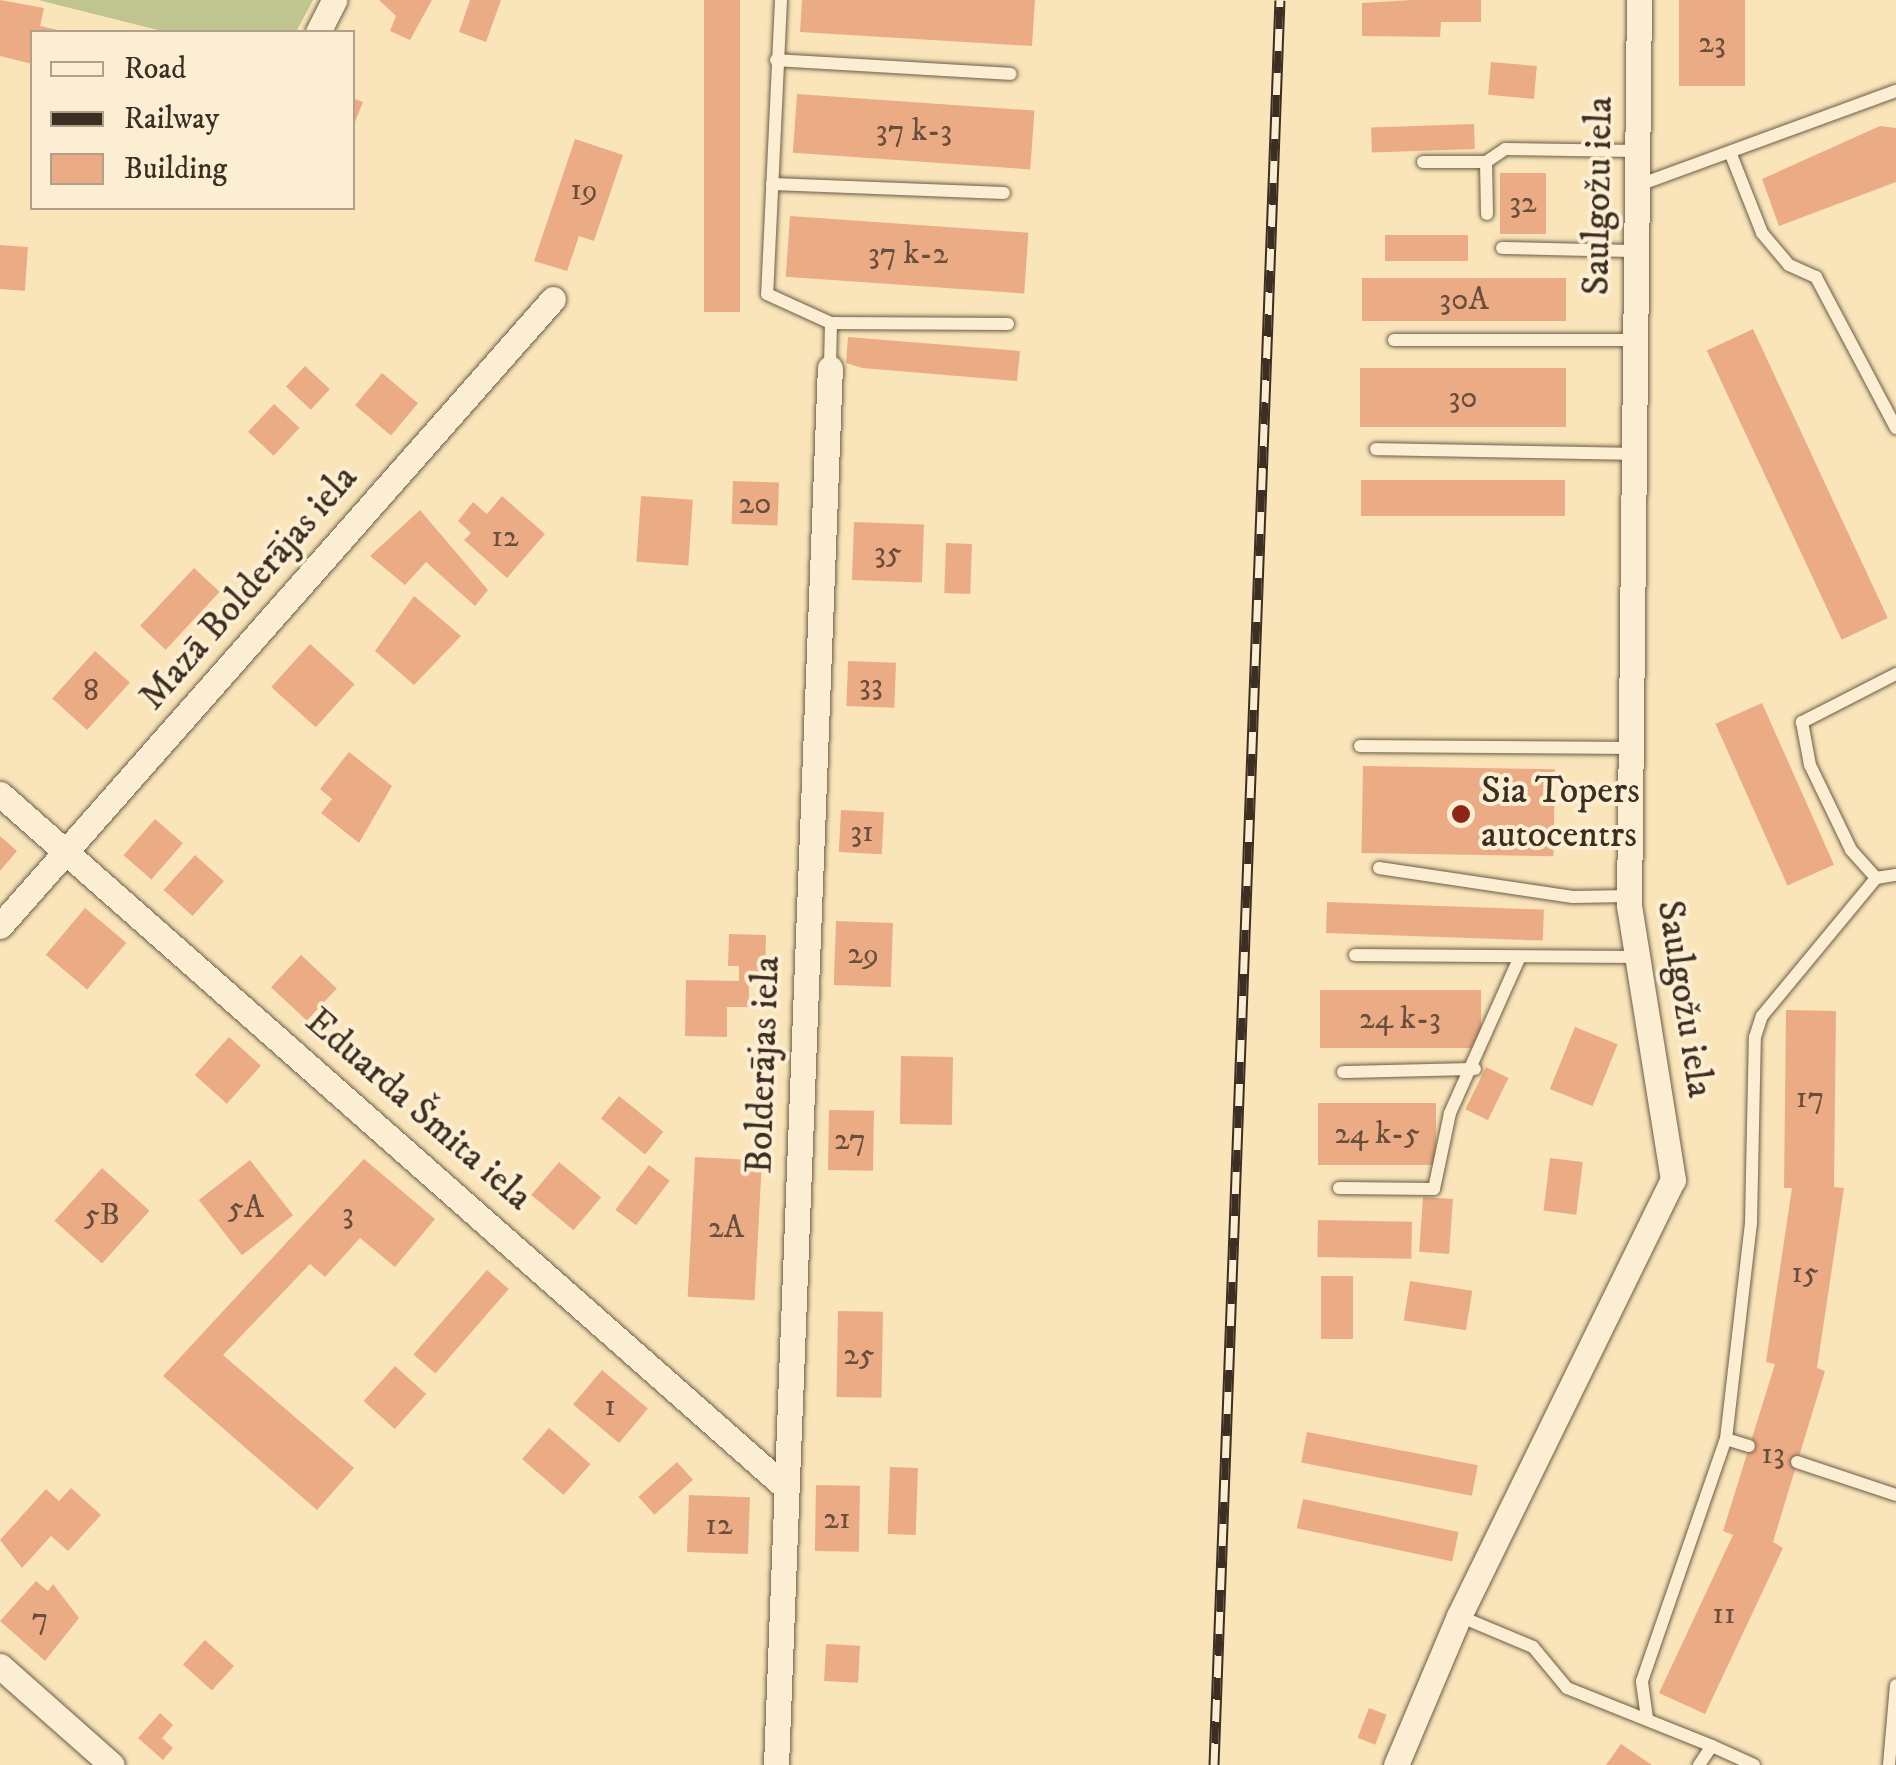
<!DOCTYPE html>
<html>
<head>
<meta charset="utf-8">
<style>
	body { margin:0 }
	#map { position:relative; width:1896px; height:1765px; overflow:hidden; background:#f9e5b9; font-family:"IM FELL DW Pica",serif }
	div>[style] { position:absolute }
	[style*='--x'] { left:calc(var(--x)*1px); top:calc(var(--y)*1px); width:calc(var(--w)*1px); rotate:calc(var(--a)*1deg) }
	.green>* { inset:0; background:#c0c48e }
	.building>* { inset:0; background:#ebac85; transform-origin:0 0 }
	.roads { filter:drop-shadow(0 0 2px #6c5c48) drop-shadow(0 0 2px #6c5c48) }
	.service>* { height:12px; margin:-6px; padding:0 6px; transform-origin:6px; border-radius:6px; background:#fbeed2 }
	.minor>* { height:25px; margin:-12.5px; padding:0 12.5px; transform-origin:12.5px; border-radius:12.5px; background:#fbeed2 }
	.rail>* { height:11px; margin-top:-5.5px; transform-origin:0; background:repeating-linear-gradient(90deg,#fbeed2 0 22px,#3d2e23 0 44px); box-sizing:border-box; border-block:2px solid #3d2e23 }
	.dots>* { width:28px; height:28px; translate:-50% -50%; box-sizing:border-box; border:5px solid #fbeed2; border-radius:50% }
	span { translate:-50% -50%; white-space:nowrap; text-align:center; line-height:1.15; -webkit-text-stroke:8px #fbeed2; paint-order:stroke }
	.number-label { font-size:32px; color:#684e3c }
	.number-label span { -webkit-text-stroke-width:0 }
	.street-label { font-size:38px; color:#3d2e23 }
	.poi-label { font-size:38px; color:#3d2e23 }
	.left { translate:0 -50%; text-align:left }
	.legend { position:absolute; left:30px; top:30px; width:325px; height:180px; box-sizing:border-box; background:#fbeed2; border:2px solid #afa18c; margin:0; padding:12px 18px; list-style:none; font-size:30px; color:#3d2e23 }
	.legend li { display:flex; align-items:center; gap:20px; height:50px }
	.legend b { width:50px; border:2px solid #afa18c }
</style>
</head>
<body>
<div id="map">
	<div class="green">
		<div style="clip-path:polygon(38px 0,313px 0,296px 32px,166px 32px)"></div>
	</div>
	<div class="building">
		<div style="clip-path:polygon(0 0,44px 8px,40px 26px,62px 31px,32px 32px,32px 64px,0 56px)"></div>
		<div style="clip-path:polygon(379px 0,432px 0,410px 40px,390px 31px,396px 16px)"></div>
		<div style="clip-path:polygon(470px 0,501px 0,486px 42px,459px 32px)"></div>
		<div style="left:704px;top:0;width:36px;height:312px"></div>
		<div style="clip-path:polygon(802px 0,1035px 0,1032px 46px,800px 32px)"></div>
		<div style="clip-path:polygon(1412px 0,1481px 0,1481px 22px,1441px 22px,1440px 37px,1362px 36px,1362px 3px)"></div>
		<div style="left:1679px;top:0;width:66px;height:86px"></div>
		<div style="left:1491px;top:62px;width:46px;height:33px;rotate:5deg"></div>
		<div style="left:797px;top:94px;width:238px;height:59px;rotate:4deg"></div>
		<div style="clip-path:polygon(352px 98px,363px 102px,353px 127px,352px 127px)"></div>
		<div style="left:1474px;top:124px;width:25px;height:103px;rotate:88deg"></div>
		<div style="clip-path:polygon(1880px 126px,1896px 128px,1896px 182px,1779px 226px,1762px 179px)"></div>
		<div style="clip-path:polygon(575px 139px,623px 155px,594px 241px,579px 236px,567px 271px,534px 261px)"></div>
		<div style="left:1500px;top:173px;width:46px;height:61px"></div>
		<div style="left:790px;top:216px;width:239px;height:61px;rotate:4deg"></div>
		<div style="left:1468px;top:235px;width:26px;height:83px;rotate:90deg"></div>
		<div style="left:0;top:245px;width:28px;height:44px;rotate:4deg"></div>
		<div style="left:1566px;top:278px;width:43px;height:204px;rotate:90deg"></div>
		<div style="left:1753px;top:329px;width:319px;height:51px;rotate:65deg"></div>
		<div style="clip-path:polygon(848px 337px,1020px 351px,1017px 381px,862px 368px,846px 363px)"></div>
		<div style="left:305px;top:366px;width:34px;height:28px;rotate:43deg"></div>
		<div style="left:1360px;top:368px;width:206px;height:59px"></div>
		<div style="left:382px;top:373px;width:47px;height:42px;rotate:40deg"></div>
		<div style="left:274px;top:404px;width:35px;height:38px;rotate:43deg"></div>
		<div style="left:1361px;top:480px;width:204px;height:36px"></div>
		<div style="left:733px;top:481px;width:46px;height:43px;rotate:2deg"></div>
		<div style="clip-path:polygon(502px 496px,545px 534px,507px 578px,464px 540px,471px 533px,458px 521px,473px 502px,487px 514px)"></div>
		<div style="left:641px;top:496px;width:52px;height:66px;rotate:4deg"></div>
		<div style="clip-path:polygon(420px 510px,488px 590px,475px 606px,426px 562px,405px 585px,370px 556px)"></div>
		<div style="left:854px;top:522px;width:70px;height:58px;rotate:2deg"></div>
		<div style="left:946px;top:543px;width:26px;height:50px;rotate:2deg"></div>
		<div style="left:194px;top:568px;width:35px;height:79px;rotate:43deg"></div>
		<div style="clip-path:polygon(414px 596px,461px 636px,414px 685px,375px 651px)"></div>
		<div style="left:310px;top:644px;width:60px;height:58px;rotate:42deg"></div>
		<div style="left:95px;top:651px;width:47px;height:64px;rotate:42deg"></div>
		<div style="left:848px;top:661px;width:48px;height:45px;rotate:2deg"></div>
		<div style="left:1762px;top:703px;width:177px;height:51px;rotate:66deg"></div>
		<div style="clip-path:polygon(349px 752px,392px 786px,359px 843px,321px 813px,332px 799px,320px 789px)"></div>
		<div style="left:1363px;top:766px;width:192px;height:87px;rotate:1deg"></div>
		<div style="left:841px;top:810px;width:43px;height:42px;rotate:3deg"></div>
		<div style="left:155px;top:819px;width:37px;height:48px;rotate:41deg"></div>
		<div style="clip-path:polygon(0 836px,17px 851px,0 871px)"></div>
		<div style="left:195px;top:855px;width:39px;height:47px;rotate:42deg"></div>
		<div style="left:1327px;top:902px;width:217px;height:31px;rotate:2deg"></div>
		<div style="left:85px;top:908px;width:54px;height:61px;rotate:40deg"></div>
		<div style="left:836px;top:921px;width:57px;height:64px;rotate:2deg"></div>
		<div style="clip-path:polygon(729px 934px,766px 935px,765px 981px,749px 981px,749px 1007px,727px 1007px,727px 1037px,685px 1036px,686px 980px,739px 981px,739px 966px,728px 966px)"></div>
		<div style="left:301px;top:955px;width:49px;height:44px;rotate:43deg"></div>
		<div style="left:1481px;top:990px;width:58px;height:161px;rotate:90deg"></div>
		<div style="clip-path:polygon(1786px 1010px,1836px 1011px,1834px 1187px,1844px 1188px,1817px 1368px,1825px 1371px,1773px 1542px,1783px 1548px,1705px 1714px,1659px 1693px,1733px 1535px,1723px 1531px,1775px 1364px,1766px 1362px,1792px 1188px,1784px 1188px)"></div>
		<div style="left:1575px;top:1027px;width:46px;height:67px;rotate:22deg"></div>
		<div style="left:229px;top:1037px;width:43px;height:51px;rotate:42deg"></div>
		<div style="left:901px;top:1056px;width:52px;height:68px;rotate:1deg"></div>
		<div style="left:1486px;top:1067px;width:25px;height:47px;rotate:26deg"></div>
		<div style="left:619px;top:1096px;width:57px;height:29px;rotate:39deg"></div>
		<div style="left:1436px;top:1103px;width:62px;height:118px;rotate:90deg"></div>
		<div style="left:829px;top:1110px;width:45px;height:60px;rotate:1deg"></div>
		<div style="left:695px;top:1157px;width:67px;height:140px;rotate:3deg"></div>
		<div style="left:1550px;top:1158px;width:33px;height:53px;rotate:7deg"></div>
		<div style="clip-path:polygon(364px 1159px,435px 1219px,395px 1267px,360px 1238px,325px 1277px,310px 1264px,223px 1355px,354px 1468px,317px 1510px,163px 1376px)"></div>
		<div style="left:250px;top:1160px;width:70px;height:65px;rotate:52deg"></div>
		<div style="left:559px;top:1162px;width:55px;height:43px;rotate:40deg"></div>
		<div style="left:649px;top:1165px;width:26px;height:56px;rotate:37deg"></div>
		<div style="left:102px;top:1168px;width:64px;height:71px;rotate:42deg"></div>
		<div style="left:1423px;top:1197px;width:30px;height:55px;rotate:4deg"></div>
		<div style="left:1318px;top:1220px;width:94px;height:37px;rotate:1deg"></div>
		<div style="left:487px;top:1270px;width:29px;height:112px;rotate:41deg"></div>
		<div style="left:1321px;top:1276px;width:32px;height:63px"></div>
		<div style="left:1410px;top:1281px;width:63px;height:40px;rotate:9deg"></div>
		<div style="left:838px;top:1311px;width:45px;height:86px;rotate:1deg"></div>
		<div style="left:395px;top:1366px;width:42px;height:47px;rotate:42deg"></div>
		<div style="left:602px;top:1370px;width:60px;height:45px;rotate:40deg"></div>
		<div style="left:549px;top:1428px;width:55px;height:41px;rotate:41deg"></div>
		<div style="left:1307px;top:1432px;width:174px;height:31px;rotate:11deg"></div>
		<div style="left:677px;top:1462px;width:24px;height:52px;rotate:48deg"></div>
		<div style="left:890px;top:1467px;width:28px;height:67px;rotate:2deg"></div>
		<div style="left:816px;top:1485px;width:44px;height:66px;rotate:1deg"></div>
		<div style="clip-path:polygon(71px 1488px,101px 1515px,68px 1551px,51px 1536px,22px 1568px,0 1540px,46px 1489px,59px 1501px)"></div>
		<div style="left:689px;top:1495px;width:61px;height:57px;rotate:2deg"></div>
		<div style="left:1303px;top:1499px;width:159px;height:30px;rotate:12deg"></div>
		<div style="clip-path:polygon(36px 1581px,48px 1591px,53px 1584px,79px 1618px,45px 1661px,0 1621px)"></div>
		<div style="left:205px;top:1640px;width:39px;height:33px;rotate:42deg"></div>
		<div style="left:826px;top:1644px;width:34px;height:37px;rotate:3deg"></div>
		<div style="left:1369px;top:1708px;width:19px;height:32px;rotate:21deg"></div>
		<div style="clip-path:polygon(160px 1713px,173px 1725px,162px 1738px,173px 1748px,163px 1760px,138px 1738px)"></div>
		<div style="clip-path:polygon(1621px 1744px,1652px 1765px,1606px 1765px)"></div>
	</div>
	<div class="roads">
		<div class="service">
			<div style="--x:781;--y:0;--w:294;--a:92.7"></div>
			<div style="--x:767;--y:294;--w:70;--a:24.4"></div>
			<div style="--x:831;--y:323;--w:45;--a:91.3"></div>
			<div style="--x:776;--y:60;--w:235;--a:3.4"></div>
			<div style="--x:1730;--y:152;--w:87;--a:68.4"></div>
			<div style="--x:1762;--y:233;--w:42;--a:49.8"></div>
			<div style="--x:1789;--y:265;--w:30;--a:24"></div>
			<div style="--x:1816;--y:277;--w:171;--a:62.1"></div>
			<div style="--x:1423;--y:162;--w:63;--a:0"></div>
			<div style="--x:1486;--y:162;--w:23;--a:-34"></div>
			<div style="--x:1505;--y:149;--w:131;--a:0.9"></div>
			<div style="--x:1486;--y:162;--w:52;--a:88.9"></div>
			<div style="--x:772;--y:184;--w:232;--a:2.2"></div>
			<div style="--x:1636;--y:186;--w:277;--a:-20.1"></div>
			<div style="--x:1502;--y:248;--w:133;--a:1.3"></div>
			<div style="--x:831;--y:323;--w:177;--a:0.3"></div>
			<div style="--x:1394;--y:340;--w:241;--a:0"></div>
			<div style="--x:1376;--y:449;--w:257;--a:1.1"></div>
			<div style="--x:1896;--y:674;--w:106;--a:152.9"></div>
			<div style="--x:1802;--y:722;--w:44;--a:79.5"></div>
			<div style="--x:1810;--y:765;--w:94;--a:64.2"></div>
			<div style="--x:1851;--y:850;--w:38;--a:48"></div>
			<div style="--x:1876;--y:878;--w:20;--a:-9"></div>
			<div style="--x:1360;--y:746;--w:271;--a:0.4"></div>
			<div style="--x:1379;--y:868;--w:196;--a:8.5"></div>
			<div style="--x:1573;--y:897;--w:56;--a:-1"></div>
			<div style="--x:1355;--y:955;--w:277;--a:0.4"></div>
			<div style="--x:1343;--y:1072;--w:132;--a:-1.3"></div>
			<div style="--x:1339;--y:1188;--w:95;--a:0.6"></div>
			<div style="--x:1434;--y:1189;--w:78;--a:-78.1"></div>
			<div style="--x:1450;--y:1113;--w:169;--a:-65.9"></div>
			<div style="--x:1726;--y:1439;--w:24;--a:17"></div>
			<div style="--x:1797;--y:1462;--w:104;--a:18.4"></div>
			<div style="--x:1459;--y:1616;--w:80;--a:22.7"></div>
			<div style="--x:1533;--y:1647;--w:53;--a:50.3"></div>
			<div style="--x:1567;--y:1688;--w:156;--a:21.8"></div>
			<div style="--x:1647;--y:1718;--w:37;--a:-98"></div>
			<div style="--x:1642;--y:1681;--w:256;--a:-70.9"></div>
			<div style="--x:1726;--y:1439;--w:218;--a:-83.4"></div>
			<div style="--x:1751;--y:1222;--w:185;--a:-88.8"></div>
			<div style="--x:1755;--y:1037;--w:22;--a:-72"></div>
			<div style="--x:1762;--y:1016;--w:179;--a:-50.4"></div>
			<div style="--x:1699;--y:1765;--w:23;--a:-56"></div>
			<div style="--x:1712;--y:1746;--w:46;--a:24.3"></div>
			<div style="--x:1889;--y:1765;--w:80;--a:-85"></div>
		</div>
		<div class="minor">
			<div style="--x:318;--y:32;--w:36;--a:-63"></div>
			<div style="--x:0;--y:794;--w:1046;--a:41.43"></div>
			<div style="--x:0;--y:926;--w:836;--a:-48.59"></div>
			<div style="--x:0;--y:1666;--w:149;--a:41.5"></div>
			<div style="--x:776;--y:1765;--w:1398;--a:-87.79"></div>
			<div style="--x:1396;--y:1765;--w:162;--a:-67.1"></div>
			<div style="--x:1459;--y:1616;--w:486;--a:-63.9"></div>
			<div style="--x:1673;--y:1180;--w:278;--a:-99.1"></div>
			<div style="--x:1629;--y:906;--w:906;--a:-89.37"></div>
		</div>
	</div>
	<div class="rail">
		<div style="--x:1214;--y:1765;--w:1766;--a:-87.86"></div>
	</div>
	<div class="dots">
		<div style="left:1461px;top:814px;background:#8f2418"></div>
	</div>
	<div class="number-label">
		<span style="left:1712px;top:43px">23</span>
		<span style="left:914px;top:131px">37 k-3</span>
		<span style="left:584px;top:190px">19</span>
		<span style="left:1523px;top:203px">32</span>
		<span style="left:908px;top:254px">37 k-2</span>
		<span style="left:1464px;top:300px">30A</span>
		<span style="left:1463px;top:398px">30</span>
		<span style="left:755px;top:504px">20</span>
		<span style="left:505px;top:537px">12</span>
		<span style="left:888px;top:553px">35</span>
		<span style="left:871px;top:685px">33</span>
		<span style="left:91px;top:691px">8</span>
		<span style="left:862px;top:832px">31</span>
		<span style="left:863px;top:954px">29</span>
		<span style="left:1400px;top:1019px">24 k-3</span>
		<span style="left:1810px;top:1098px">17</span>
		<span style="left:1377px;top:1134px">24 k-5</span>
		<span style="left:850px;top:1140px">27</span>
		<span style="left:246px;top:1208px">5A</span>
		<span style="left:348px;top:1214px">3</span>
		<span style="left:102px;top:1215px">5B</span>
		<span style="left:726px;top:1228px">2A</span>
		<span style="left:1805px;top:1273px">15</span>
		<span style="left:859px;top:1355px">25</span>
		<span style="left:610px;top:1406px">1</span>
		<span style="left:1773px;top:1454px">13</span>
		<span style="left:837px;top:1519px">21</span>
		<span style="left:719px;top:1525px">12</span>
		<span style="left:1724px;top:1614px">11</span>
		<span style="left:40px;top:1619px">7</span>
	</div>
	<div class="street-label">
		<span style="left:1599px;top:196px;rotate:-89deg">Saulgožu iela</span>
		<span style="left:249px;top:588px;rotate:-49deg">Mazā Bolderājas iela</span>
		<span style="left:1684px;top:999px;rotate:81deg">Saulgožu iela</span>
		<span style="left:764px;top:1065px;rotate:-88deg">Bolderājas iela</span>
		<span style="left:418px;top:1110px;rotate:41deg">Eduarda Šmita iela</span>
	</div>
	<div class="poi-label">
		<span class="left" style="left:1481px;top:814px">Sia Topers<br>autocentrs</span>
	</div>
	<ul class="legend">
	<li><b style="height:12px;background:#fbeed2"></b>Road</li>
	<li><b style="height:12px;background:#3d2e23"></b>Railway</li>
	<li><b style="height:28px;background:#ebac85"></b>Building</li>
	</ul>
</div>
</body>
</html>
